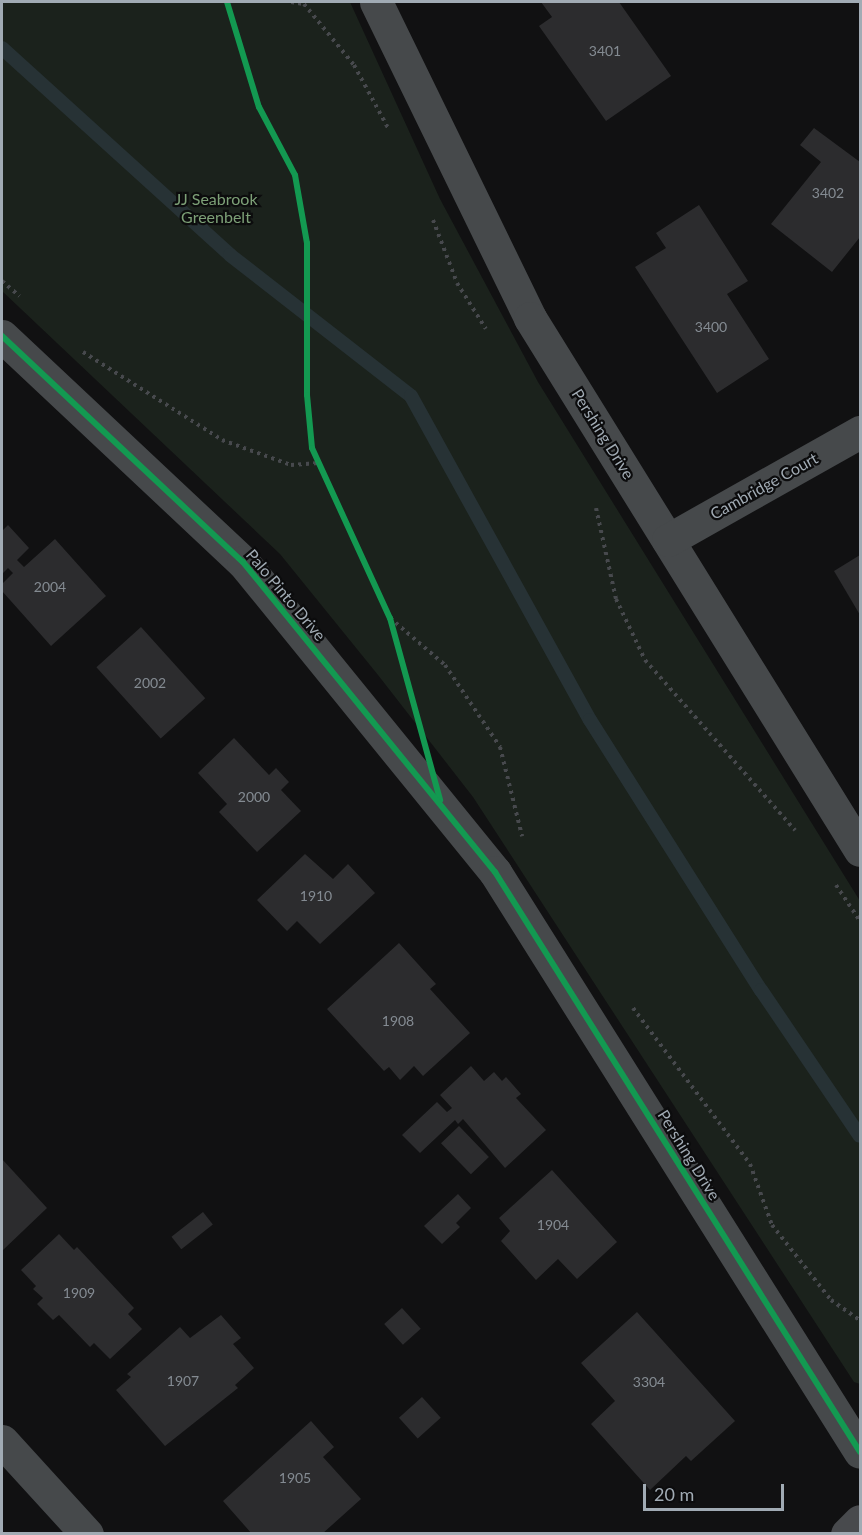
<!DOCTYPE html>
<html>
<head>
<meta charset="utf-8">
<style>
	body { margin:0 }
	#map { position:relative; width:862px; height:1535px; overflow:hidden; background:#111112; font-family:Lato,sans-serif }
	div>[style] { position:absolute }
	[style*='--x'] { left:calc(var(--x)*1px); top:calc(var(--y)*1px); width:calc(var(--w)*1px); rotate:calc(var(--a)*1deg) }
	.green>* { inset:0; background:#1b221c }
	.stream>* { height:14px; margin:-7px; padding:0 7px; transform-origin:7px; border-radius:7px; background:#273235 }
	.building>* { inset:0; background:#2c2c2e; transform-origin:0 0 }
	.path>* { height:4px; margin-top:-2px; transform-origin:0; background:repeating-linear-gradient(90deg,#47494d 0 3px,transparent 0 7.5px) }
	.minor>* { height:33px; margin:-16.5px; padding:0 16.5px; transform-origin:16.5px; border-radius:16.5px; background:#46494b }
	.primary>* { height:33px; margin:-16.5px; padding:0 16.5px; transform-origin:16.5px; border-radius:16.5px; background:#484a4d }
	.cycleway>* { height:6px; margin:-3px; padding:0 3px; transform-origin:3px; border-radius:3px; background:#139951 }
	span { translate:-50% -50%; white-space:nowrap; text-align:center; line-height:1.15; -webkit-text-stroke:4.5px #0c0c0d; paint-order:stroke }
	.number-label { font-size:14px; color:#848b92 }
	.number-label span { -webkit-text-stroke-width:0 }
	.park-label { font-size:16px; color:#7da077 }
	.street-label { font-size:16px; color:#a1abb4 }
	.frame { position:absolute; inset:0; border:3px solid #a1abb4; pointer-events:none }
	.scale { position:absolute; left:643px; top:1484px; width:141px; height:27px; box-sizing:border-box; border:3px solid #a1abb4; border-top:0; padding-left:8px; font-size:18px; line-height:21px; white-space:nowrap; color:#a1abb4; -webkit-text-stroke:4px #0c0c0d; paint-order:stroke }
</style>
</head>
<body>
<div id="map">
	<div class="green">
		<div style="clip-path:polygon(2px 2px,350px 2px,440px 199px,538px 382px,860px 901px,860px 1384px,854px 1382px,473px 797px,378px 675px,280px 554px,2px 291px)"></div>
	</div>
	<div class="stream">
		<div style="--x:2;--y:48;--w:308;--a:42.2"></div>
		<div style="--x:230;--y:255;--w:229;--a:37.9"></div>
		<div style="--x:411;--y:396;--w:370;--a:61.1"></div>
		<div style="--x:590;--y:720;--w:320;--a:57.7"></div>
		<div style="--x:761;--y:990;--w:176;--a:55.9"></div>
	</div>
	<div class="building">
		<div style="clip-path:polygon(541px 2px,619px 2px,671px 76px,606px 121px,539px 26px,552px 17px)"></div>
		<div style="clip-path:polygon(814px 128px,860px 162px,860px 237px,832px 272px,771px 224px,821px 162px,800px 145px)"></div>
		<div style="clip-path:polygon(699px 205px,748px 281px,727px 294px,769px 359px,717px 393px,635px 267px,666px 248px,656px 233px)"></div>
		<div style="clip-path:polygon(8px 525px,29px 548px,17px 560px,24px 567px,55px 539px,106px 596px,51px 646px,2px 591px,2px 584px,13px 573px,8px 568px,2px 574px,2px 531px)"></div>
		<div style="clip-path:polygon(860px 555px,860px 615px,834px 571px)"></div>
		<div style="left:141px;top:627px;width:96px;height:60px;rotate:48deg"></div>
		<div style="clip-path:polygon(234px 738px,269px 775px,276px 768px,289px 782px,281px 790px,301px 811px,257px 852px,219px 812px,227px 804px,198px 773px)"></div>
		<div style="clip-path:polygon(305px 854px,333px 879px,348px 864px,375px 893px,320px 944px,297px 921px,287px 931px,257px 900px)"></div>
		<div style="clip-path:polygon(399px 943px,436px 984px,430px 989px,470px 1033px,423px 1076px,414px 1066px,400px 1080px,389px 1067px,384px 1071px,327px 1009px)"></div>
		<div style="clip-path:polygon(471px 1066px,484px 1081px,494px 1072px,502px 1081px,506px 1077px,521px 1094px,516px 1098px,546px 1130px,505px 1168px,463px 1119px,458px 1124px,455px 1120px,420px 1153px,402px 1135px,437px 1102px,447px 1112px,452px 1108px,440px 1095px)"></div>
		<div style="left:459px;top:1126px;width:43px;height:25px;rotate:46deg"></div>
		<div style="clip-path:polygon(2px 1159px,47px 1208px,2px 1251px)"></div>
		<div style="clip-path:polygon(552px 1170px,617px 1242px,577px 1279px,558px 1259px,536px 1280px,501px 1241px,510px 1231px,499px 1218px)"></div>
		<div style="clip-path:polygon(458px 1194px,471px 1208px,456px 1223px,460px 1227px,442px 1244px,424px 1226px)"></div>
		<div style="left:203px;top:1212px;width:16px;height:40px;rotate:52deg"></div>
		<div style="clip-path:polygon(59px 1234px,74px 1250px,77px 1247px,134px 1308px,128px 1314px,142px 1329px,110px 1359px,94px 1343px,90px 1347px,59px 1315px,53px 1320px,37px 1304px,43px 1298px,33px 1289px,36px 1286px,21px 1270px)"></div>
		<div style="left:402px;top:1308px;width:28px;height:24px;rotate:48deg"></div>
		<div style="clip-path:polygon(637px 1312px,735px 1421px,691px 1461px,686px 1456px,650px 1490px,591px 1424px,615px 1401px,581px 1363px)"></div>
		<div style="clip-path:polygon(221px 1315px,241px 1338px,233px 1344px,254px 1368px,235px 1385px,238px 1388px,165px 1446px,116px 1390px,131px 1377px,127px 1374px,180px 1327px,190px 1338px)"></div>
		<div style="left:422px;top:1397px;width:28px;height:31px;rotate:48deg"></div>
		<div style="clip-path:polygon(311px 1421px,334px 1447px,323px 1457px,361px 1499px,322px 1534px,252px 1534px,223px 1501px)"></div>
	</div>
	<div class="path">
		<div style="--x:291;--y:2;--w:13;--a:9"></div>
		<div style="--x:304;--y:4;--w:79;--a:50.7"></div>
		<div style="--x:354;--y:65;--w:72;--a:61.6"></div>
		<div style="--x:433;--y:220;--w:67;--a:69.1"></div>
		<div style="--x:457;--y:283;--w:54;--a:57.8"></div>
		<div style="--x:2;--y:281;--w:23;--a:41"></div>
		<div style="--x:83;--y:352;--w:165;--a:32.3"></div>
		<div style="--x:222;--y:440;--w:73;--a:19.9"></div>
		<div style="--x:291;--y:465;--w:28;--a:-4"></div>
		<div style="--x:596;--y:508;--w:93;--a:77.6"></div>
		<div style="--x:616;--y:599;--w:68;--a:64.6"></div>
		<div style="--x:645;--y:660;--w:227;--a:48.6"></div>
		<div style="--x:390;--y:618;--w:72;--a:40.5"></div>
		<div style="--x:445;--y:665;--w:99;--a:56.1"></div>
		<div style="--x:500;--y:747;--w:92;--a:76.1"></div>
		<div style="--x:836;--y:885;--w:43;--a:56.3"></div>
		<div style="--x:633;--y:1008;--w:195;--a:53.1"></div>
		<div style="--x:750;--y:1164;--w:65;--a:70.2"></div>
		<div style="--x:772;--y:1225;--w:95;--a:51.8"></div>
		<div style="--x:831;--y:1300;--w:35;--a:35"></div>
	</div>
	<div class="minor">
		<div style="--x:376;--y:2;--w:352;--a:64"></div>
		<div style="--x:530;--y:318;--w:626;--a:58.19"></div>
		<div style="--x:2;--y:336;--w:330;--a:43.2"></div>
		<div style="--x:243;--y:562;--w:400;--a:50.9"></div>
		<div style="--x:495;--y:872;--w:685;--a:57.82"></div>
		<div style="--x:668;--y:540;--w:220;--a:-29.4"></div>
		<div style="--x:2;--y:1441;--w:126;--a:47.6"></div>
	</div>
	<div class="primary">
		<div style="--x:847;--y:1534;--w:18;--a:-45"></div>
	</div>
	<div class="cycleway">
		<div style="--x:227;--y:2;--w:110;--a:73.1"></div>
		<div style="--x:259;--y:107;--w:77;--a:62.1"></div>
		<div style="--x:295;--y:175;--w:69;--a:80"></div>
		<div style="--x:307;--y:243;--w:152;--a:90"></div>
		<div style="--x:307;--y:395;--w:53;--a:84.6"></div>
		<div style="--x:312;--y:448;--w:187;--a:65.4"></div>
		<div style="--x:390;--y:618;--w:189;--a:74.6"></div>
		<div style="--x:2;--y:336;--w:330;--a:43.2"></div>
		<div style="--x:243;--y:562;--w:400;--a:50.9"></div>
		<div style="--x:495;--y:872;--w:685;--a:57.82"></div>
	</div>
	<div class="number-label">
		<span style="left:605px;top:51px">3401</span>
		<span style="left:828px;top:193px">3402</span>
		<span style="left:711px;top:327px">3400</span>
		<span style="left:50px;top:587px">2004</span>
		<span style="left:150px;top:683px">2002</span>
		<span style="left:254px;top:797px">2000</span>
		<span style="left:316px;top:896px">1910</span>
		<span style="left:398px;top:1021px">1908</span>
		<span style="left:553px;top:1225px">1904</span>
		<span style="left:79px;top:1293px">1909</span>
		<span style="left:183px;top:1381px">1907</span>
		<span style="left:649px;top:1382px">3304</span>
		<span style="left:295px;top:1478px">1905</span>
	</div>
	<div class="park-label">
		<span style="left:216px;top:208px">JJ Seabrook<br>Greenbelt</span>
	</div>
	<div class="street-label">
		<span style="left:603px;top:434px;rotate:58deg">Pershing Drive</span>
		<span style="left:764px;top:486px;rotate:-29deg">Cambridge Court</span>
		<span style="left:286px;top:595px;rotate:50deg">Palo Pinto Drive</span>
		<span style="left:689px;top:1155px;rotate:58deg">Pershing Drive</span>
	</div>
	<div class="frame"></div>
	<div class="scale">20 m</div>
</div>
</body>
</html>
